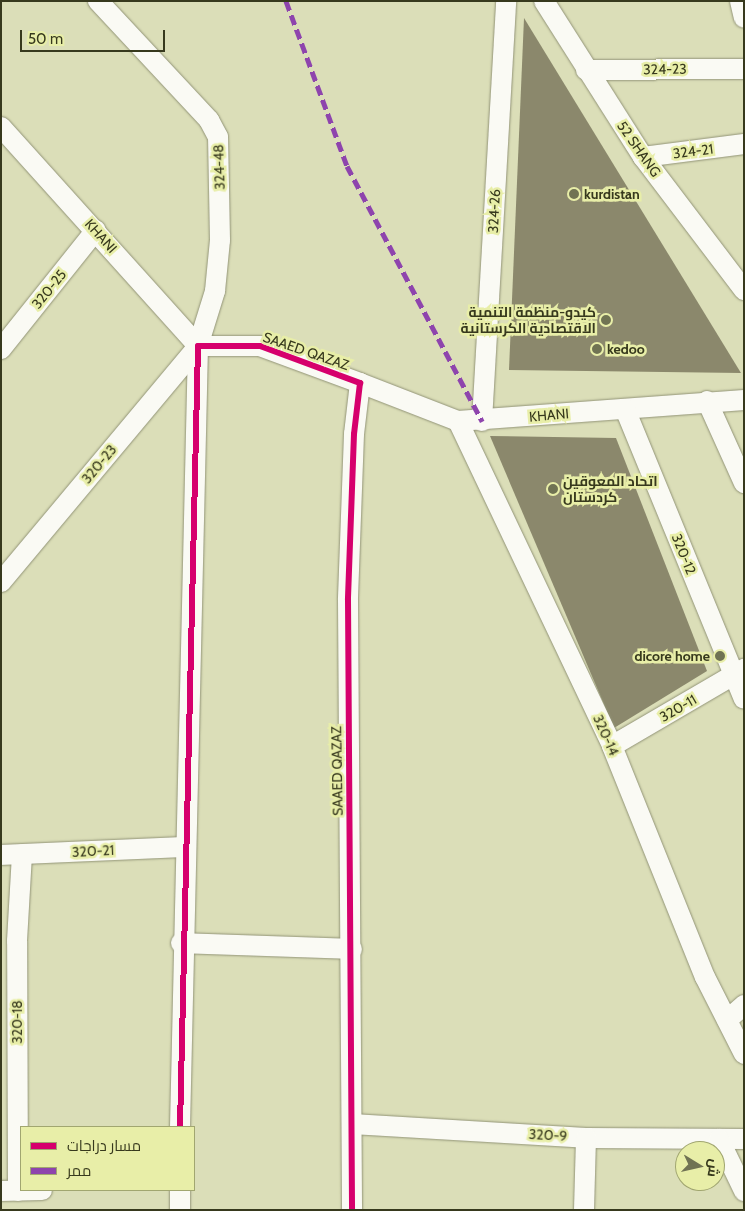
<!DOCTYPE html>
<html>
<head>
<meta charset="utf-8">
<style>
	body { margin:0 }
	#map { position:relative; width:745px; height:1211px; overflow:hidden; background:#dbdeb8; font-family:Cabin,Cairo,sans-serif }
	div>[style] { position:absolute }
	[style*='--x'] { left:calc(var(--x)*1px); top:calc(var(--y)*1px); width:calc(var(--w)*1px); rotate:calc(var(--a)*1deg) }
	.building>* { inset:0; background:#8b886c }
	.roads { filter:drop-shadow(0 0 1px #929477) drop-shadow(0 0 1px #929477) }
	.minor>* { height:20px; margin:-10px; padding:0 10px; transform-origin:10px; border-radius:10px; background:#fafaf4 }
	.quiet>* { height:5px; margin-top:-2.5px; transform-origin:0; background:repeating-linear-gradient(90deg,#8e44ad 0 10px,transparent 0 15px) }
	.cycleway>* { height:6px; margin:-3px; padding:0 3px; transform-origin:3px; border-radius:3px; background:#d6006c }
	.dots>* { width:14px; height:14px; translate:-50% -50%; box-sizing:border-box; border:2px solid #e8eea8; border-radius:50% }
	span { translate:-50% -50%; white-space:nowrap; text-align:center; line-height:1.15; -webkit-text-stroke:5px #e8eea8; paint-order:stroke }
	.street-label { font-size:14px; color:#37391d }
	.poi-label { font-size:14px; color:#37391d; font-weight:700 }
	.left { translate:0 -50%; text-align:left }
	.right { translate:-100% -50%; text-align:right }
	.frame { position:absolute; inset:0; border:2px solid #37391d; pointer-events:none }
	.legend { position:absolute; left:20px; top:1126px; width:175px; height:65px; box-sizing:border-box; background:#e8eea8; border:1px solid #a1a670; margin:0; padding:6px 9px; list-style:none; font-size:15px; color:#37391d }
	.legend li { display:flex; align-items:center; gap:10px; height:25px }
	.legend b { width:25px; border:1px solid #a1a670 }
	.north { position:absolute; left:675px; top:1141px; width:50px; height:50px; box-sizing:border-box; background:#e8eea8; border:1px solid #a1a670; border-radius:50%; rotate:99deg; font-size:14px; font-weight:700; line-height:20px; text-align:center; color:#37391d }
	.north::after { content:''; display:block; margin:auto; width:18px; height:22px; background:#707353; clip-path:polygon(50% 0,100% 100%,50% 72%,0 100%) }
	.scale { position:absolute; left:20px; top:30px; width:145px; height:22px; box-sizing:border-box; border:2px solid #37391d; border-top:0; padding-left:6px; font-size:15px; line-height:18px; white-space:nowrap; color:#37391d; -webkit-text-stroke:4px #e8eea8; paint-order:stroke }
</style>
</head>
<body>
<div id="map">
	<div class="building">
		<div style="clip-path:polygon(524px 18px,741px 373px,509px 370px)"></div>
		<div style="clip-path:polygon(490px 436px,616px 438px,707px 671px,614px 728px)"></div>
	</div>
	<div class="roads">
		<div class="minor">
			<div style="--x:544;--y:1;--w:185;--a:57.6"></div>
			<div style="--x:643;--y:157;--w:167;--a:52.8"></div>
			<div style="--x:740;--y:1;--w:17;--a:77"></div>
			<div style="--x:586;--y:70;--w:158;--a:-0.4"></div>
			<div style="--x:1;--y:127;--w:295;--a:48"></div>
			<div style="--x:643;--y:157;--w:102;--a:-7.3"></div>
			<div style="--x:1;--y:349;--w:152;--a:-51.4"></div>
			<div style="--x:360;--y:383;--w:105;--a:21.2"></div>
			<div style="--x:458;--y:421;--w:287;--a:-4.2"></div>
			<div style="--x:707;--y:401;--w:90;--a:65.7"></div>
			<div style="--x:625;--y:409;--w:313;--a:67.7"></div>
			<div style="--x:458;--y:421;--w:360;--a:64.6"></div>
			<div style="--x:612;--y:746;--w:249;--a:68.1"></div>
			<div style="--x:705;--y:977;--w:86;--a:63.1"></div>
			<div style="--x:482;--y:421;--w:421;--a:-86.7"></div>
			<div style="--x:1;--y:582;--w:307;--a:-50.1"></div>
			<div style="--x:198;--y:346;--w:58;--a:-72.8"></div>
			<div style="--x:215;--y:291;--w:51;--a:-84.4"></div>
			<div style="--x:220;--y:240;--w:103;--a:-91.1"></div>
			<div style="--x:218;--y:137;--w:19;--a:-118"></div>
			<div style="--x:209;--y:120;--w:163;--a:-133"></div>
			<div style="--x:612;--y:746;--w:153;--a:-30.3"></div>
			<div style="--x:1;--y:855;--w:184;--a:-2.5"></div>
			<div style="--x:181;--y:943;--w:171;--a:2"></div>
			<div style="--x:727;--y:1020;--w:23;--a:-41"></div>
			<div style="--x:352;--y:1124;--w:234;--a:3.4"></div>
			<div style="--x:586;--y:1138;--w:158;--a:0.4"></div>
			<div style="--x:180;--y:1127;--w:781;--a:-88.68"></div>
			<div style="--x:198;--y:346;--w:62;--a:0"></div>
			<div style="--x:260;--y:346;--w:107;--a:20.3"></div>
			<div style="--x:360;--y:383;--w:51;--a:96.7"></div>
			<div style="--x:354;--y:434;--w:166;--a:92.1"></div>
			<div style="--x:348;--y:600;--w:610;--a:89.62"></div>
			<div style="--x:719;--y:1139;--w:58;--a:64.3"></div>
			<div style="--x:1;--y:1191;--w:41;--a:-1.4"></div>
			<div style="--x:18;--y:1191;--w:250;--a:-90.2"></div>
			<div style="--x:17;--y:941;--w:87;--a:-86.7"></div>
			<div style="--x:180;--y:1210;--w:20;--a:-90"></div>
			<div style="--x:584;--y:1210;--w:72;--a:-88.4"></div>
		</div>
	</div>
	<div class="quiet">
		<div style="--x:286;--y:1;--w:176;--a:69.7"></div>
		<div style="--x:347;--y:166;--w:289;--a:62.1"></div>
	</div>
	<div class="cycleway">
		<div style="--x:180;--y:1127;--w:781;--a:-88.68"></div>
		<div style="--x:198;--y:346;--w:62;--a:0"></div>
		<div style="--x:260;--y:346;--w:107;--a:20.3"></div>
		<div style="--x:360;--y:383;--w:51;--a:96.7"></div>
		<div style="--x:354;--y:434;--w:166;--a:92.1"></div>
		<div style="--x:348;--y:600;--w:610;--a:89.62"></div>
	</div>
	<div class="dots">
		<div style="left:574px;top:194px;background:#707353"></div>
		<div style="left:606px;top:320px;background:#707353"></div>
		<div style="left:597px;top:349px;background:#707353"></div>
		<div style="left:553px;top:489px;background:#707353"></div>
		<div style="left:720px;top:656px;background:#707353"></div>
	</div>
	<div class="street-label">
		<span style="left:665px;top:69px;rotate:-1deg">324-23</span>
		<span style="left:639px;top:149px;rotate:55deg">52 SHANG</span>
		<span style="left:693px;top:151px;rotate:-7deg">324-21</span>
		<span style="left:219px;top:167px;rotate:-92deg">324-48</span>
		<span style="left:494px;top:211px;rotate:-87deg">324-26</span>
		<span style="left:101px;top:236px;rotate:48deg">KHANI</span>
		<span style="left:49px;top:289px;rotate:-51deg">320-25</span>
		<span style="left:306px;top:351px;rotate:19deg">SAAED QAZAZ</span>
		<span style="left:549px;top:415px;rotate:-5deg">KHANI</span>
		<span style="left:99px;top:464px;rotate:-50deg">320-23</span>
		<span style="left:684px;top:554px;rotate:68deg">320-12</span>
		<span style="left:678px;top:708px;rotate:-30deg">320-11</span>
		<span style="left:606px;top:735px;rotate:66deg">320-14</span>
		<span style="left:337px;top:771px;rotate:-91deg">SAAED QAZAZ</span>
		<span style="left:93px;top:851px;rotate:-3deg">320-21</span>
		<span style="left:17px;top:1022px;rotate:-90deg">320-18</span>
		<span style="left:548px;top:1135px;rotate:3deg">320-9</span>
	</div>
	<div class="poi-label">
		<span class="left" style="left:584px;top:194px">kurdistan</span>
		<span class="right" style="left:596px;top:320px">کیدو-منظمة التنمية<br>الاقتصادية الكرستانية</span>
		<span class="left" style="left:607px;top:349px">kedoo</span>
		<span class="left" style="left:563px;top:489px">اتحاد المعوقین<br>کردستان</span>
		<span class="right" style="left:710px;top:656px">dicore home</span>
	</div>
	<div class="frame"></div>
	<ul class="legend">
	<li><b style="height:6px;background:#d6006c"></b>مسار دراجات</li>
	<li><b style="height:6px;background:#8e44ad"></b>ممر</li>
	</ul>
	<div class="north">ش</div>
	<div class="scale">50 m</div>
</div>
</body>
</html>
